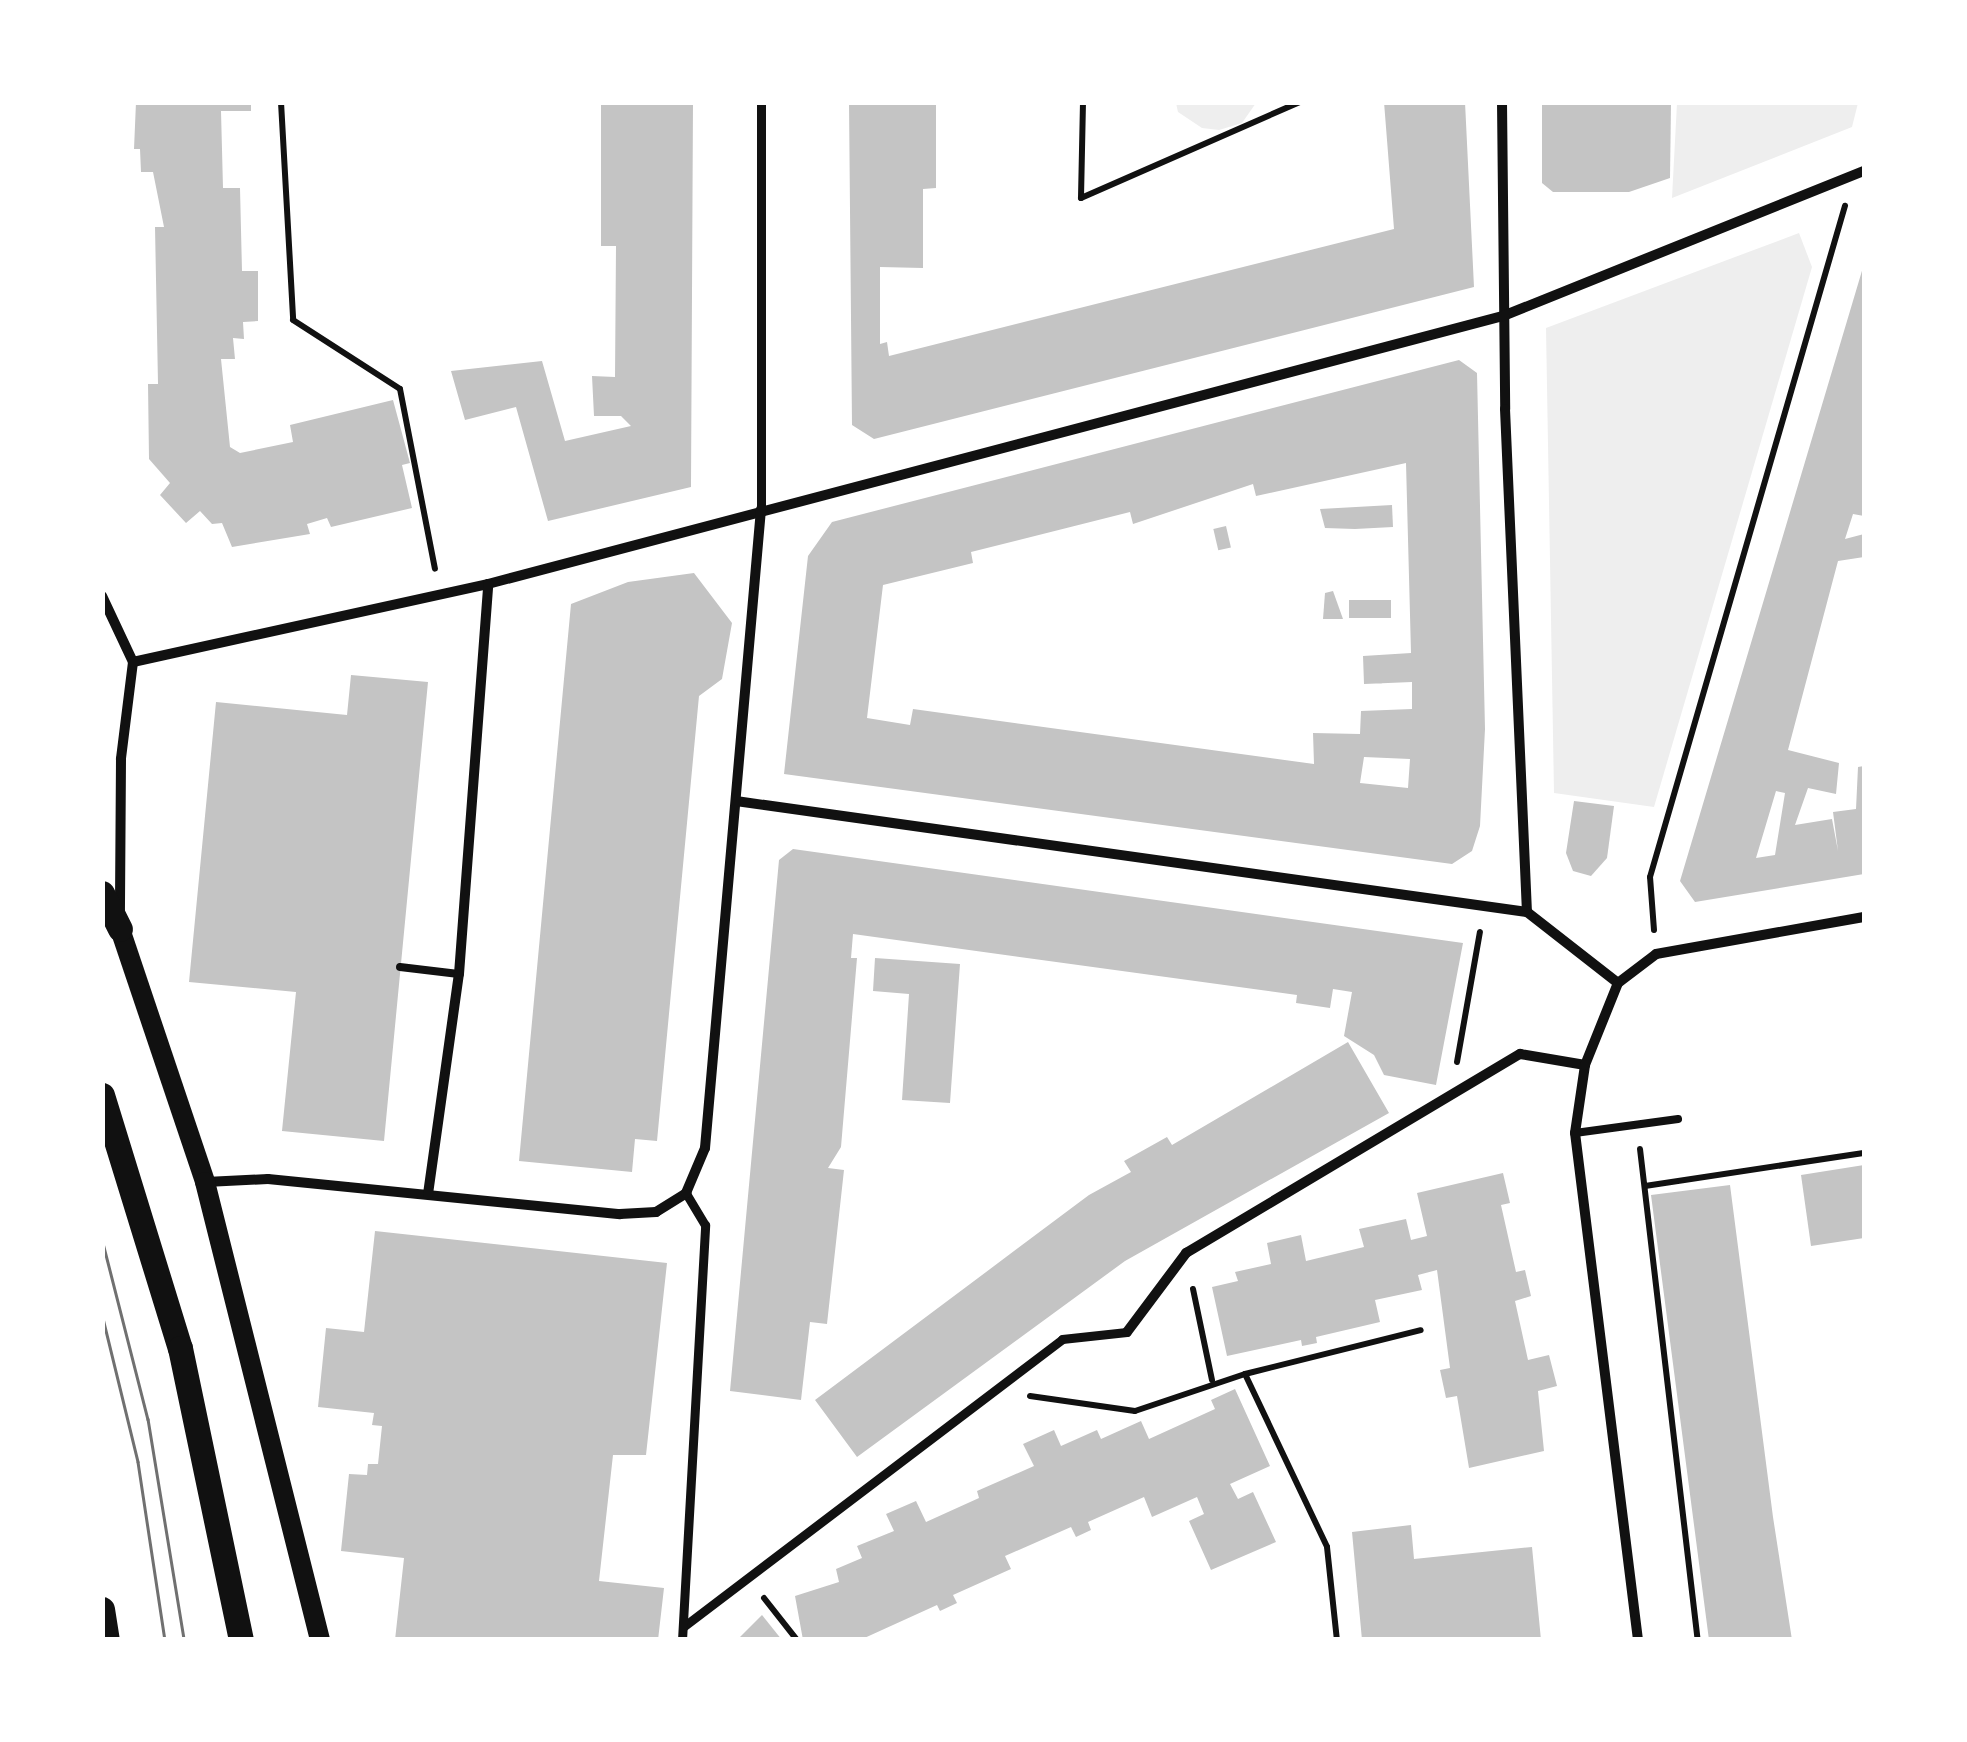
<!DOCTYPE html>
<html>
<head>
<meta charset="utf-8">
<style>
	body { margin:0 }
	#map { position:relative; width:1967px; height:1742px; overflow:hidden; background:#fff; font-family:Helvetica,sans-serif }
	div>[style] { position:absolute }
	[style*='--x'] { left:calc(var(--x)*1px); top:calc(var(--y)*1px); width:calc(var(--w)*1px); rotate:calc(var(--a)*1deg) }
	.green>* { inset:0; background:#eee }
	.building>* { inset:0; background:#c4c4c4; transform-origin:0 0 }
	.path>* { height:6px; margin:-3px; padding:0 3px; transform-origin:3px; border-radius:3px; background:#111 }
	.service>* { height:8px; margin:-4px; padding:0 4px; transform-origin:4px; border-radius:4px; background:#111 }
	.pedestrian>* { height:9px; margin:-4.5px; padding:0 4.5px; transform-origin:4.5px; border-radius:4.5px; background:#111 }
	.minor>* { height:10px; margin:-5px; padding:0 5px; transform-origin:5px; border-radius:5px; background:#111 }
	.secondary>* { height:20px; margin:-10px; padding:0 10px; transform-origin:10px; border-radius:10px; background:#111 }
	.primary>* { height:25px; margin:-12.5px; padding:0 12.5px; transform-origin:12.5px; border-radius:12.5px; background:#111 }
	.tram>* { height:2.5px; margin:-1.25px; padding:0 1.25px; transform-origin:1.25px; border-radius:1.25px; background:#707070 }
	span { translate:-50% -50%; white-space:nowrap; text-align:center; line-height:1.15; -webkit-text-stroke:10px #fff; paint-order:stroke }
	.frame { position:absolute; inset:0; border:105px solid #fff; pointer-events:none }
</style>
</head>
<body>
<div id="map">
	<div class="green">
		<div style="clip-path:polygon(1176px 103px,1176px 102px,1256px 103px,1242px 123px,1219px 130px,1202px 128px,1178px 112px)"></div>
		<div style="clip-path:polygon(1677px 103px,1677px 102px,1858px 103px,1852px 127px,1672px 198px)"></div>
		<div style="clip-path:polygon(1799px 233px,1812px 267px,1654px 807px,1554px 793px,1546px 328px)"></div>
	</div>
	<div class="building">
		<div style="clip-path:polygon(136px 102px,251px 102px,251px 111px,221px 111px,223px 188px,240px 188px,242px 271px,258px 271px,258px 321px,243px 322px,244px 339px,233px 338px,235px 359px,221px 359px,230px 447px,240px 453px,293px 442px,290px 425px,393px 400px,410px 463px,402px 465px,412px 508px,331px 527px,327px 518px,307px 524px,310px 534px,232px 547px,222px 523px,212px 524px,200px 511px,186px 523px,160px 495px,170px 483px,149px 459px,148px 384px,158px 384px,155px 227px,164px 227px,153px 172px,141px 172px,140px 149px,134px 149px)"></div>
		<div style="clip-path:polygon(601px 102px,693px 102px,691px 487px,548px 521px,516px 407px,465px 420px,451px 371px,542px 361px,565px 441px,631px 426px,621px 416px,594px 416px,592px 376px,615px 377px,616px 246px,601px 246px)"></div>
		<div style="clip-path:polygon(849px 102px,936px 102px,936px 188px,923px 189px,923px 268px,880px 267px,880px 344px,887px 342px,889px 356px,1394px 229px,1384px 102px,1465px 102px,1474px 287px,874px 439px,852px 425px)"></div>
		<div style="clip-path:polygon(1542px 102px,1671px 104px,1670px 178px,1629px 192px,1553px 192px,1542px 183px)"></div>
		<div style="clip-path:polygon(evenodd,1864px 264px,1864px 516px,1853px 514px,1845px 539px,1864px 534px,1864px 557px,1838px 561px,1788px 750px,1839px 763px,1836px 794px,1808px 788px,1795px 825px,1832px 819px,1838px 851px,1833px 812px,1856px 809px,1858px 767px,1864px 766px,1864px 874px,1695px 902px,1680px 881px,1864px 264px,1776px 791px,1785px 793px,1775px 855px,1756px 858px,1776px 791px)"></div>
		<div style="clip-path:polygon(evenodd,1459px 360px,1477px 373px,1485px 729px,1480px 826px,1472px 851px,1452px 864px,784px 774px,808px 556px,832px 522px,1459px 360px,1406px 463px,1411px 653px,1363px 656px,1364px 684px,1412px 682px,1412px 709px,1361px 711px,1360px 734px,1313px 733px,1314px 764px,913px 709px,910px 725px,867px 718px,883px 585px,973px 563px,971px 552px,1130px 512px,1133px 524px,1253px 484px,1256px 496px,1406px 463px,1459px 360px,1364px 757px,1410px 759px,1408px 788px,1360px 783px,1364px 757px)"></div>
		<div style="clip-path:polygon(1392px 505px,1393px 527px,1355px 529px,1325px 528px,1320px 509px)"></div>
		<div style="left:1226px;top:526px;width:22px;height:13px;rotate:77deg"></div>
		<div style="clip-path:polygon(694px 573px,732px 623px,722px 679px,699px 696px,657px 1141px,635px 1139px,632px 1172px,519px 1161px,571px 604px,628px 582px)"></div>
		<div style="clip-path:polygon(1333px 591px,1343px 619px,1323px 619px,1325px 593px)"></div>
		<div style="left:1391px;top:600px;width:18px;height:42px;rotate:90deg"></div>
		<div style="clip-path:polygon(351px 675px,428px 682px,384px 1141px,282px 1131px,296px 992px,189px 982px,216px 702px,347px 715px)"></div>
		<div style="clip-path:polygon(1574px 801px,1614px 806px,1607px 858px,1591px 876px,1573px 871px,1566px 853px)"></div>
		<div style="clip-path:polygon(793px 849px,1463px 943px,1436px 1085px,1384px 1075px,1374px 1055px,1344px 1036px,1352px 992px,1333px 989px,1330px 1008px,1296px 1003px,1297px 995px,853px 934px,851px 958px,857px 958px,841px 1147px,828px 1168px,844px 1170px,827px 1324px,810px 1322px,801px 1400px,730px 1391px,779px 860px)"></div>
		<div style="clip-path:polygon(875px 958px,960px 964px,950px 1103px,902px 1100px,909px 994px,873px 991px)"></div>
		<div style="clip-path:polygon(1348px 1042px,1389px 1113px,1125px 1261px,857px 1457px,815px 1400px,1089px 1195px,1131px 1172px,1124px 1161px,1167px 1137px,1172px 1145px)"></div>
		<div style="clip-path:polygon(1864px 1165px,1864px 1238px,1811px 1246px,1801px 1175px)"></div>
		<div style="clip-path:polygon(1503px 1173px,1510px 1203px,1501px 1205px,1516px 1272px,1525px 1270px,1531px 1296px,1515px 1301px,1528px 1360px,1549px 1355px,1557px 1386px,1538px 1391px,1544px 1451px,1469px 1468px,1457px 1396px,1446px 1398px,1440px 1370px,1450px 1368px,1437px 1270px,1418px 1275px,1422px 1290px,1375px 1300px,1380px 1322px,1316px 1337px,1317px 1343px,1302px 1346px,1301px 1340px,1227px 1356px,1212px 1287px,1238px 1281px,1235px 1272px,1271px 1264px,1267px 1243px,1301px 1235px,1306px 1261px,1364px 1247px,1359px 1229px,1406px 1219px,1411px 1240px,1427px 1236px,1417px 1193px)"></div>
		<div style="clip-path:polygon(1730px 1185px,1773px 1517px,1792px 1640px,1709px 1640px,1651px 1195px)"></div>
		<div style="clip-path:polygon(375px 1231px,667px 1263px,646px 1455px,613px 1455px,599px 1581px,664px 1588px,658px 1640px,395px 1640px,404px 1558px,341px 1551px,349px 1474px,367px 1475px,368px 1464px,378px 1464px,382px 1426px,372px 1425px,374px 1413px,318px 1407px,326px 1328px,364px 1332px)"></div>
		<div style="clip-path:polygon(1235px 1389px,1270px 1466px,1230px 1484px,1238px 1499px,1253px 1492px,1276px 1542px,1211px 1570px,1189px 1521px,1204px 1514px,1197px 1497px,1152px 1517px,1144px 1497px,1088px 1522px,1091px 1530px,1076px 1537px,1071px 1527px,1005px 1556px,1011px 1569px,953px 1595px,957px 1603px,940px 1611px,937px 1605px,860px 1640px,803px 1640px,795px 1596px,839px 1582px,836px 1569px,862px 1558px,857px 1546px,894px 1531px,886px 1514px,916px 1501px,926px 1522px,979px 1498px,977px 1491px,1034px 1466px,1023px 1444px,1054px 1430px,1061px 1446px,1097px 1430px,1101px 1439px,1141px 1421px,1149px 1439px,1215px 1409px,1211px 1400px)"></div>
		<div style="clip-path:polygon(1411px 1525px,1414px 1559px,1532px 1547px,1541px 1640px,1362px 1640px,1352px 1532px)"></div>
		<div style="clip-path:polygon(762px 1615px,782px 1640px,737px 1640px)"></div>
	</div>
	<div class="path">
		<div style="--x:281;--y:102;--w:218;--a:86.8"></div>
		<div style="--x:293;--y:320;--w:127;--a:32.8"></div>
		<div style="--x:400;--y:389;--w:183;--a:79"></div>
		<div style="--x:1083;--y:102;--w:96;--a:91.2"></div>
		<div style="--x:1081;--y:198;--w:239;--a:-23.7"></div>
		<div style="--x:1654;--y:930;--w:53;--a:-94.3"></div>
		<div style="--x:1650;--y:877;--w:699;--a:-73.8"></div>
		<div style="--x:1457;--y:1062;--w:132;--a:-80"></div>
		<div style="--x:1640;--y:1149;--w:494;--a:83.3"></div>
		<div style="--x:1645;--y:1186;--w:221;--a:-8.6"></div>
		<div style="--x:1193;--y:1289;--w:93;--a:78.2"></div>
		<div style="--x:1245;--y:1374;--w:181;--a:-14"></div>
		<div style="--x:1030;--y:1396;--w:106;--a:8.1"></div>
		<div style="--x:1135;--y:1411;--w:116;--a:-18.6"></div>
		<div style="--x:1245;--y:1374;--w:191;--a:64.6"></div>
		<div style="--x:1327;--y:1547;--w:94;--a:83.9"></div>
		<div style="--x:764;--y:1598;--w:53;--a:51.8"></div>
	</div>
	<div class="service">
		<div style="--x:400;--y:967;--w:59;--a:6.8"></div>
		<div style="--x:1575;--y:1133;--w:104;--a:-7.7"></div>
	</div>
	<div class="pedestrian">
		<div style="--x:761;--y:102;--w:407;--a:90"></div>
		<div style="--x:683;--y:1627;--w:476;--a:-37.2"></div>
		<div style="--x:1062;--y:1339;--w:65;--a:-6.1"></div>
		<div style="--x:682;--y:1640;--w:416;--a:-86.8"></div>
		<div style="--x:705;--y:1225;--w:37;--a:-121"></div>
	</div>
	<div class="minor">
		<div style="--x:1502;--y:102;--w:307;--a:89.4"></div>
		<div style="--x:1505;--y:409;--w:503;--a:87.5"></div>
		<div style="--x:1527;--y:912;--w:115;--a:38"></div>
		<div style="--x:102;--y:596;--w:73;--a:64.8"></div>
		<div style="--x:133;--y:662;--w:98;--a:97.1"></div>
		<div style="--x:121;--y:759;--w:153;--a:90.4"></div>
		<div style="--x:133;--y:662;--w:363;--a:-12.4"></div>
		<div style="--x:488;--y:584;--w:1050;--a:-14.79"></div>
		<div style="--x:1503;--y:316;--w:389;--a:-21.9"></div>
		<div style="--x:736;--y:801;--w:799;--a:7.99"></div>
		<div style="--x:206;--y:1182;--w:62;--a:-2.8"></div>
		<div style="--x:268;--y:1179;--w:354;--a:5.7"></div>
		<div style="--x:620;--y:1214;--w:36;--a:-3"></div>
		<div style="--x:656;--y:1212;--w:36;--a:-32"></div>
		<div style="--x:686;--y:1193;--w:49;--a:-67.1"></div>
		<div style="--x:705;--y:1148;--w:641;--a:-84.99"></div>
		<div style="--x:428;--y:1194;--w:222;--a:-82"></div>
		<div style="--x:459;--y:974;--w:391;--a:-85.7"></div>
		<div style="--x:1127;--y:1332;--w:99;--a:-53.2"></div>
		<div style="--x:1186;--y:1253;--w:389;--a:-30.8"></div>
		<div style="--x:1520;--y:1054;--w:66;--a:9.6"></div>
		<div style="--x:1638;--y:1640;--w:511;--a:-97.08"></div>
		<div style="--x:1575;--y:1133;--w:69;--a:-81.6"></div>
		<div style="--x:1585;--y:1065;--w:88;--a:-68.1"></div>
		<div style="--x:1618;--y:983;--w:48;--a:-37.3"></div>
		<div style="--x:1656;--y:954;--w:211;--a:-10.1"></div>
	</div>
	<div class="secondary">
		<div style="--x:120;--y:929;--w:267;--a:71.4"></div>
		<div style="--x:205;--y:1182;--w:472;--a:75.9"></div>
	</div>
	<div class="primary">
		<div style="--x:102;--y:893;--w:40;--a:63.4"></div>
		<div style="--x:102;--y:1095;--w:265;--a:72.9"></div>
		<div style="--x:180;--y:1348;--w:298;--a:78.2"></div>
		<div style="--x:102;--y:1609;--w:31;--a:81"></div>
	</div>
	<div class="tram">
		<div style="--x:102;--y:1239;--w:186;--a:75.7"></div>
		<div style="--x:148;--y:1419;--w:224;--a:80.7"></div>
		<div style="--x:102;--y:1314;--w:152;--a:76.3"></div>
		<div style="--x:138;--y:1462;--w:180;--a:81.4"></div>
	</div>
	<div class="frame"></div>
</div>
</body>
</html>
